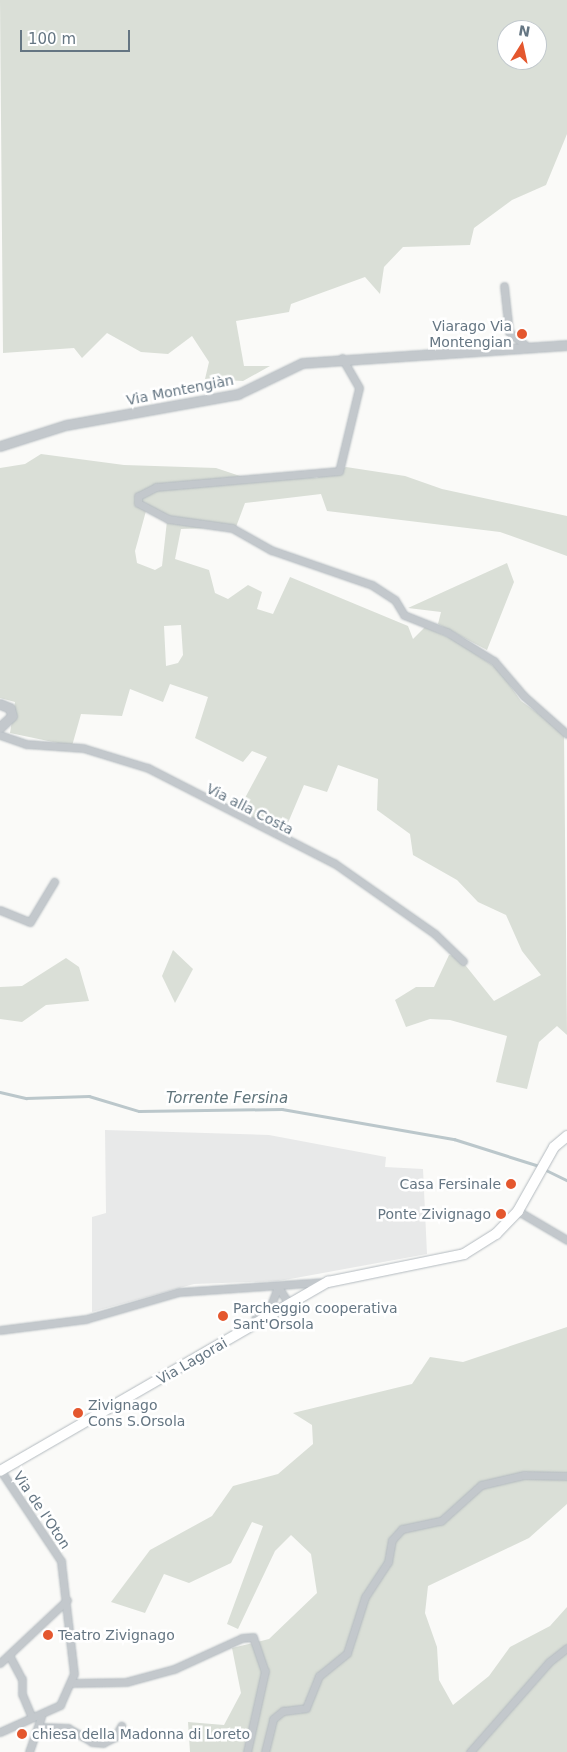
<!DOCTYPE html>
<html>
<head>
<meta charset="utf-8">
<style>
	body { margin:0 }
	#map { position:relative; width:567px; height:1752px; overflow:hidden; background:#fafaf8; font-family:"DejaVu Sans",sans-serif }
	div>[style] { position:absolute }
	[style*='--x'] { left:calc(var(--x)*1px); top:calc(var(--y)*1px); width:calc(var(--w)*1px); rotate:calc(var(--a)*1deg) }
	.built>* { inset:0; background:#e8e9e9 }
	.green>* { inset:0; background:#dadfd7 }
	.stream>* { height:2.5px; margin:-1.25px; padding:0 1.25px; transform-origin:1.25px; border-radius:1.25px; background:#bbc7cb }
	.roads { filter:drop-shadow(0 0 1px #b3babf) drop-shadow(0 0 1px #b3babf) }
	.minor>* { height:7px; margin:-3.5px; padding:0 3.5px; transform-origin:3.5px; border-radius:3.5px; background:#c3c8cc }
	.tertiary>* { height:9px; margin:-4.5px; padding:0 4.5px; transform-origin:4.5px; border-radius:4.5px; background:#c3c8cc }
	.secondary>* { height:10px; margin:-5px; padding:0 5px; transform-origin:5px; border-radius:5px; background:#fff }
	.dots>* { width:14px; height:14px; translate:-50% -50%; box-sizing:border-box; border:2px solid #fff; border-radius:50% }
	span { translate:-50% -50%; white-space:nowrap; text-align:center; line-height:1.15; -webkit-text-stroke:5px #fff; paint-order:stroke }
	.poi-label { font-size:14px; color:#657683 }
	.right { translate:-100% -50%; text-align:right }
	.left { translate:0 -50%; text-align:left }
	.street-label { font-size:14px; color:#657683 }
	.water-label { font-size:15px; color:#60757c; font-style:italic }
	.north { position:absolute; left:497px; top:20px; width:50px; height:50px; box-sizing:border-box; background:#fff; border:1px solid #c1c8cd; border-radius:50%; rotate:10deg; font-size:14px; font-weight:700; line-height:20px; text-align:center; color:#657683 }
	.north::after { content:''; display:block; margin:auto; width:18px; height:22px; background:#e4572e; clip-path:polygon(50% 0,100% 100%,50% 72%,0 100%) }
	.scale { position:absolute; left:20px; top:30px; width:110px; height:22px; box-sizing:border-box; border:2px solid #657683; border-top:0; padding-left:6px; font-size:15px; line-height:18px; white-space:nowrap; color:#657683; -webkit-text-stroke:4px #fff; paint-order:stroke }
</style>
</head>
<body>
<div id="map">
	<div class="built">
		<div style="clip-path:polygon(105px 1130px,269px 1135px,386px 1157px,385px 1167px,423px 1169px,427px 1254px,279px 1281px,194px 1284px,92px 1312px,92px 1217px,106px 1213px)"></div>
	</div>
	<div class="green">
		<div style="clip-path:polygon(evenodd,0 0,567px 0,567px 134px,546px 185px,512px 200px,474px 228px,470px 245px,403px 247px,384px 267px,380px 294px,365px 277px,291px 304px,289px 312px,236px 321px,244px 366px,270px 366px,243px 381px,205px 379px,209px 362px,192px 336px,168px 354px,141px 352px,107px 333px,82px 358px,74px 348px,3px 353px,0 0,507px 30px,537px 30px,537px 60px,507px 60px,507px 30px)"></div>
		<div style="clip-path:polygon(evenodd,41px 454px,124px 465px,216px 468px,246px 478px,291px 474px,316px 478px,346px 467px,405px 476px,442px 489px,567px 516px,567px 556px,500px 532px,327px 511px,321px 494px,245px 503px,236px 527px,181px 529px,175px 559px,209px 570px,215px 593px,228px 599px,248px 585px,262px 592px,257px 609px,273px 614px,290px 577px,408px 626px,413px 639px,425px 627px,459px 642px,499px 670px,521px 701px,564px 732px,567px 1035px,557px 1026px,539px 1042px,527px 1089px,496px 1082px,507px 1036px,450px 1020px,430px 1019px,406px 1027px,395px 1000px,416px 987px,434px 987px,449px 955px,458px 956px,494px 1001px,541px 975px,522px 951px,506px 915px,478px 902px,457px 880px,413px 855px,410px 834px,377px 810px,378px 779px,338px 765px,327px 792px,304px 785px,282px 837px,239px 809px,267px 757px,252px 751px,243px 762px,195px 738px,208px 697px,170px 684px,163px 702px,130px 689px,122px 716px,81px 714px,72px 746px,10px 733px,15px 702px,0 698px,0 468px,25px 464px,41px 454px,146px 511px,167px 521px,162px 566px,155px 570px,137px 563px,135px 551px,146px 511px,41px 454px,181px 625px,183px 655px,178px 663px,166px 666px,164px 626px,181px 625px)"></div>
		<div style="clip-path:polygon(507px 563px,514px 582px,487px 650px,438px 624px,441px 612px,408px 608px)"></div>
		<div style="clip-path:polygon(173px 950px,193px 969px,175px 1003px,162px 976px)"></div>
		<div style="clip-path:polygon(66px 958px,79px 967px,89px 1001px,46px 1005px,22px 1022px,0 1019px,0 987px,22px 986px)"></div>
		<div style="clip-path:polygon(567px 1327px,567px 1504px,529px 1538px,428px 1586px,425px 1613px,437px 1647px,439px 1680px,453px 1705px,489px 1676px,510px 1647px,550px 1626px,567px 1607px,567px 1752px,190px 1752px,188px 1722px,224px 1725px,241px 1693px,232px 1648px,269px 1639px,317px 1593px,311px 1554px,291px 1535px,275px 1551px,238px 1629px,227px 1624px,263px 1526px,252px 1522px,231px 1563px,189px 1583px,164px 1574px,145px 1613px,111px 1602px,150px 1550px,212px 1516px,233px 1486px,278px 1474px,313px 1444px,312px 1425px,293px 1413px,412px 1384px,430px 1357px,463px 1362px)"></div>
	</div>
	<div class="stream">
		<div style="--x:0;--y:1092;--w:27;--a:13"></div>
		<div style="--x:26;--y:1098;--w:63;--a:-1.8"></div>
		<div style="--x:89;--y:1096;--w:52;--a:16.7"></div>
		<div style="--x:139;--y:1111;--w:143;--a:-0.8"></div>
		<div style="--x:282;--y:1109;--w:175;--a:9.9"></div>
		<div style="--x:454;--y:1139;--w:89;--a:17.6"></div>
		<div style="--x:544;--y:1169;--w:25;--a:26"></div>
	</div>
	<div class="roads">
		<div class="minor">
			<div style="--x:504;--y:286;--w:46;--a:83.8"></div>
			<div style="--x:509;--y:332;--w:21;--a:39"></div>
			<div style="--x:342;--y:358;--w:34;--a:60"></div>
			<div style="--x:359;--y:388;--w:85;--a:103.5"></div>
			<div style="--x:339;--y:471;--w:184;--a:175"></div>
			<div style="--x:156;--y:487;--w:20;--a:153"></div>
			<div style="--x:138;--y:496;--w:7;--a:90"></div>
			<div style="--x:138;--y:503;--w:34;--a:28"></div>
			<div style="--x:168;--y:519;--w:65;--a:8"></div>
			<div style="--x:232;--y:528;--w:45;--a:29.4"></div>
			<div style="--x:271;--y:550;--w:107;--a:19.1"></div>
			<div style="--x:372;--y:585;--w:27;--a:33"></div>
			<div style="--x:395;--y:600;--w:17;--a:59"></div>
			<div style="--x:404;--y:615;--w:46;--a:21.6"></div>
			<div style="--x:447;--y:632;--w:55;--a:31.7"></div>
			<div style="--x:494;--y:661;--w:46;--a:49.4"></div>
			<div style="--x:524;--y:696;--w:57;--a:41.5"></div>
			<div style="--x:0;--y:735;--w:28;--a:19"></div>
			<div style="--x:26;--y:744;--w:57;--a:4"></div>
			<div style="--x:83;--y:748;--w:68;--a:17.1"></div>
			<div style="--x:148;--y:768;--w:209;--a:27.1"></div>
			<div style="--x:334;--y:863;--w:123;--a:35.1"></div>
			<div style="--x:435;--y:934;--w:39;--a:44"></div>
			<div style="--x:0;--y:910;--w:32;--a:22"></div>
			<div style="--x:30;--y:922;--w:47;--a:-59"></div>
			<div style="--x:518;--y:1211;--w:57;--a:30.6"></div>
			<div style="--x:278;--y:1287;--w:20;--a:57"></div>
			<div style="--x:252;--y:1325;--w:11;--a:-63"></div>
			<div style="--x:257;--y:1315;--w:17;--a:-36"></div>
			<div style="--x:271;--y:1305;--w:19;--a:-69"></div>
			<div style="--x:0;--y:1330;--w:87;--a:-7.3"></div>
			<div style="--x:86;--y:1319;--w:97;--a:-16.2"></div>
			<div style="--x:179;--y:1292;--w:146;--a:-3.9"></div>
			<div style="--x:9;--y:1655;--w:27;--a:62"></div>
			<div style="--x:22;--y:1679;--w:15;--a:90"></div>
			<div style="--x:22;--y:1694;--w:25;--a:67"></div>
			<div style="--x:0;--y:1663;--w:92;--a:-43.2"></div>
			<div style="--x:73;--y:1683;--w:53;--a:-1.1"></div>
			<div style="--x:126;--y:1682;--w:50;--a:-15.2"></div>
			<div style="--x:174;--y:1669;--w:75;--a:-24.5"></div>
			<div style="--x:242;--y:1638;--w:11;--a:-5"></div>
			<div style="--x:253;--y:1637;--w:36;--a:71"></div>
			<div style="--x:265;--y:1671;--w:83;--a:102.5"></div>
			<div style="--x:41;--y:1727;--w:27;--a:2"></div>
			<div style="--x:68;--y:1728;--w:28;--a:30"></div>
			<div style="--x:92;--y:1742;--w:11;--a:5"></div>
			<div style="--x:103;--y:1743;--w:13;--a:-27"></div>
			<div style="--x:115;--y:1737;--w:13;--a:-61"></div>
			<div style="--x:0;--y:1732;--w:66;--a:-24.2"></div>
			<div style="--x:60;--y:1705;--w:34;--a:-66"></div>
			<div style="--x:74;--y:1674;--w:114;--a:-96.6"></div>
			<div style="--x:61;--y:1561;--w:108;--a:-123.7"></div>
			<div style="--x:29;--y:1752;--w:37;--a:-71"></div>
			<div style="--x:265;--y:1752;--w:34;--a:-76"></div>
			<div style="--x:273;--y:1719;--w:13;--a:-39"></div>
			<div style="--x:283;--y:1711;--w:23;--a:-7"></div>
			<div style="--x:306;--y:1708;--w:35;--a:-68"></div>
			<div style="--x:319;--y:1676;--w:36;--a:-39"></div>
			<div style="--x:347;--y:1653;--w:59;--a:-72.2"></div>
			<div style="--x:365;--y:1597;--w:42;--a:-56.7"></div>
			<div style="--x:388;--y:1562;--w:22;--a:-80"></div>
			<div style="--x:392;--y:1540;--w:15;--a:-48"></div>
			<div style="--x:402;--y:1529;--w:40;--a:-12"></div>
			<div style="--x:441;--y:1521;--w:54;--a:-42"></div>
			<div style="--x:481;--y:1485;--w:44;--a:-13.1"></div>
			<div style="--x:524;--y:1475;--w:43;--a:1.3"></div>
			<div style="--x:470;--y:1752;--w:120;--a:-48.7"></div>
			<div style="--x:549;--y:1662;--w:23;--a:-38"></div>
		</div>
		<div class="tertiary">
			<div style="--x:0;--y:446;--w:69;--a:-17.7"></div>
			<div style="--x:66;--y:425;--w:175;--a:-10.2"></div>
			<div style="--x:238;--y:394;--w:71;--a:-25.8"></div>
			<div style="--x:302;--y:363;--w:266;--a:-3.9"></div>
			<div style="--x:0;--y:704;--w:11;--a:22"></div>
			<div style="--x:10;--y:708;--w:8;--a:76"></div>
			<div style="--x:12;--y:716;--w:16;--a:137"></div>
		</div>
		<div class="secondary">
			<div style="--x:0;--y:1471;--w:379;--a:-30"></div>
			<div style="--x:328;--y:1282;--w:139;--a:-11.6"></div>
			<div style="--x:464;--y:1254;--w:38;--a:-32"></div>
			<div style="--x:496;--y:1234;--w:32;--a:-46"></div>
			<div style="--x:518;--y:1211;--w:73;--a:-60.6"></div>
			<div style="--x:554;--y:1147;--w:17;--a:-40"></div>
		</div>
	</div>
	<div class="dots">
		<div style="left:522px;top:334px;background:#e4572e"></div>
		<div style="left:511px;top:1184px;background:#e4572e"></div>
		<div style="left:501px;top:1214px;background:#e4572e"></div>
		<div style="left:223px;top:1316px;background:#e4572e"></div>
		<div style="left:78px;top:1413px;background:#e4572e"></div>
		<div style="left:48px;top:1635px;background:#e4572e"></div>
		<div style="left:22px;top:1734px;background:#e4572e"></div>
	</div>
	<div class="poi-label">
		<span class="right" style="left:512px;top:334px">Viarago Via<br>Montengian</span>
		<span class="right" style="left:501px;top:1184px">Casa Fersinale</span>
		<span class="right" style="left:491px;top:1214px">Ponte Zivignago</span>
		<span class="left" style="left:233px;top:1316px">Parcheggio cooperativa<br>Sant'Orsola</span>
		<span class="left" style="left:88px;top:1413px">Zivignago<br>Cons S.Orsola</span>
		<span class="left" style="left:58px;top:1635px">Teatro Zivignago</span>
		<span class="left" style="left:32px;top:1734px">chiesa della Madonna di Loreto</span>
	</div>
	<div class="street-label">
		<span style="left:180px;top:390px;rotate:-11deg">Via Montengiàn</span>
		<span style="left:250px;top:809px;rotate:27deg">Via alla Costa</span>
		<span style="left:192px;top:1361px;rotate:-30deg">Via Lagorai</span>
		<span style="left:42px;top:1510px;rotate:56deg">Via de l'Oton</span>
	</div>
	<div class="water-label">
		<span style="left:227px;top:1099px">Torrente Fersina</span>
	</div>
	<div class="north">N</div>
	<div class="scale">100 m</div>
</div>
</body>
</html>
